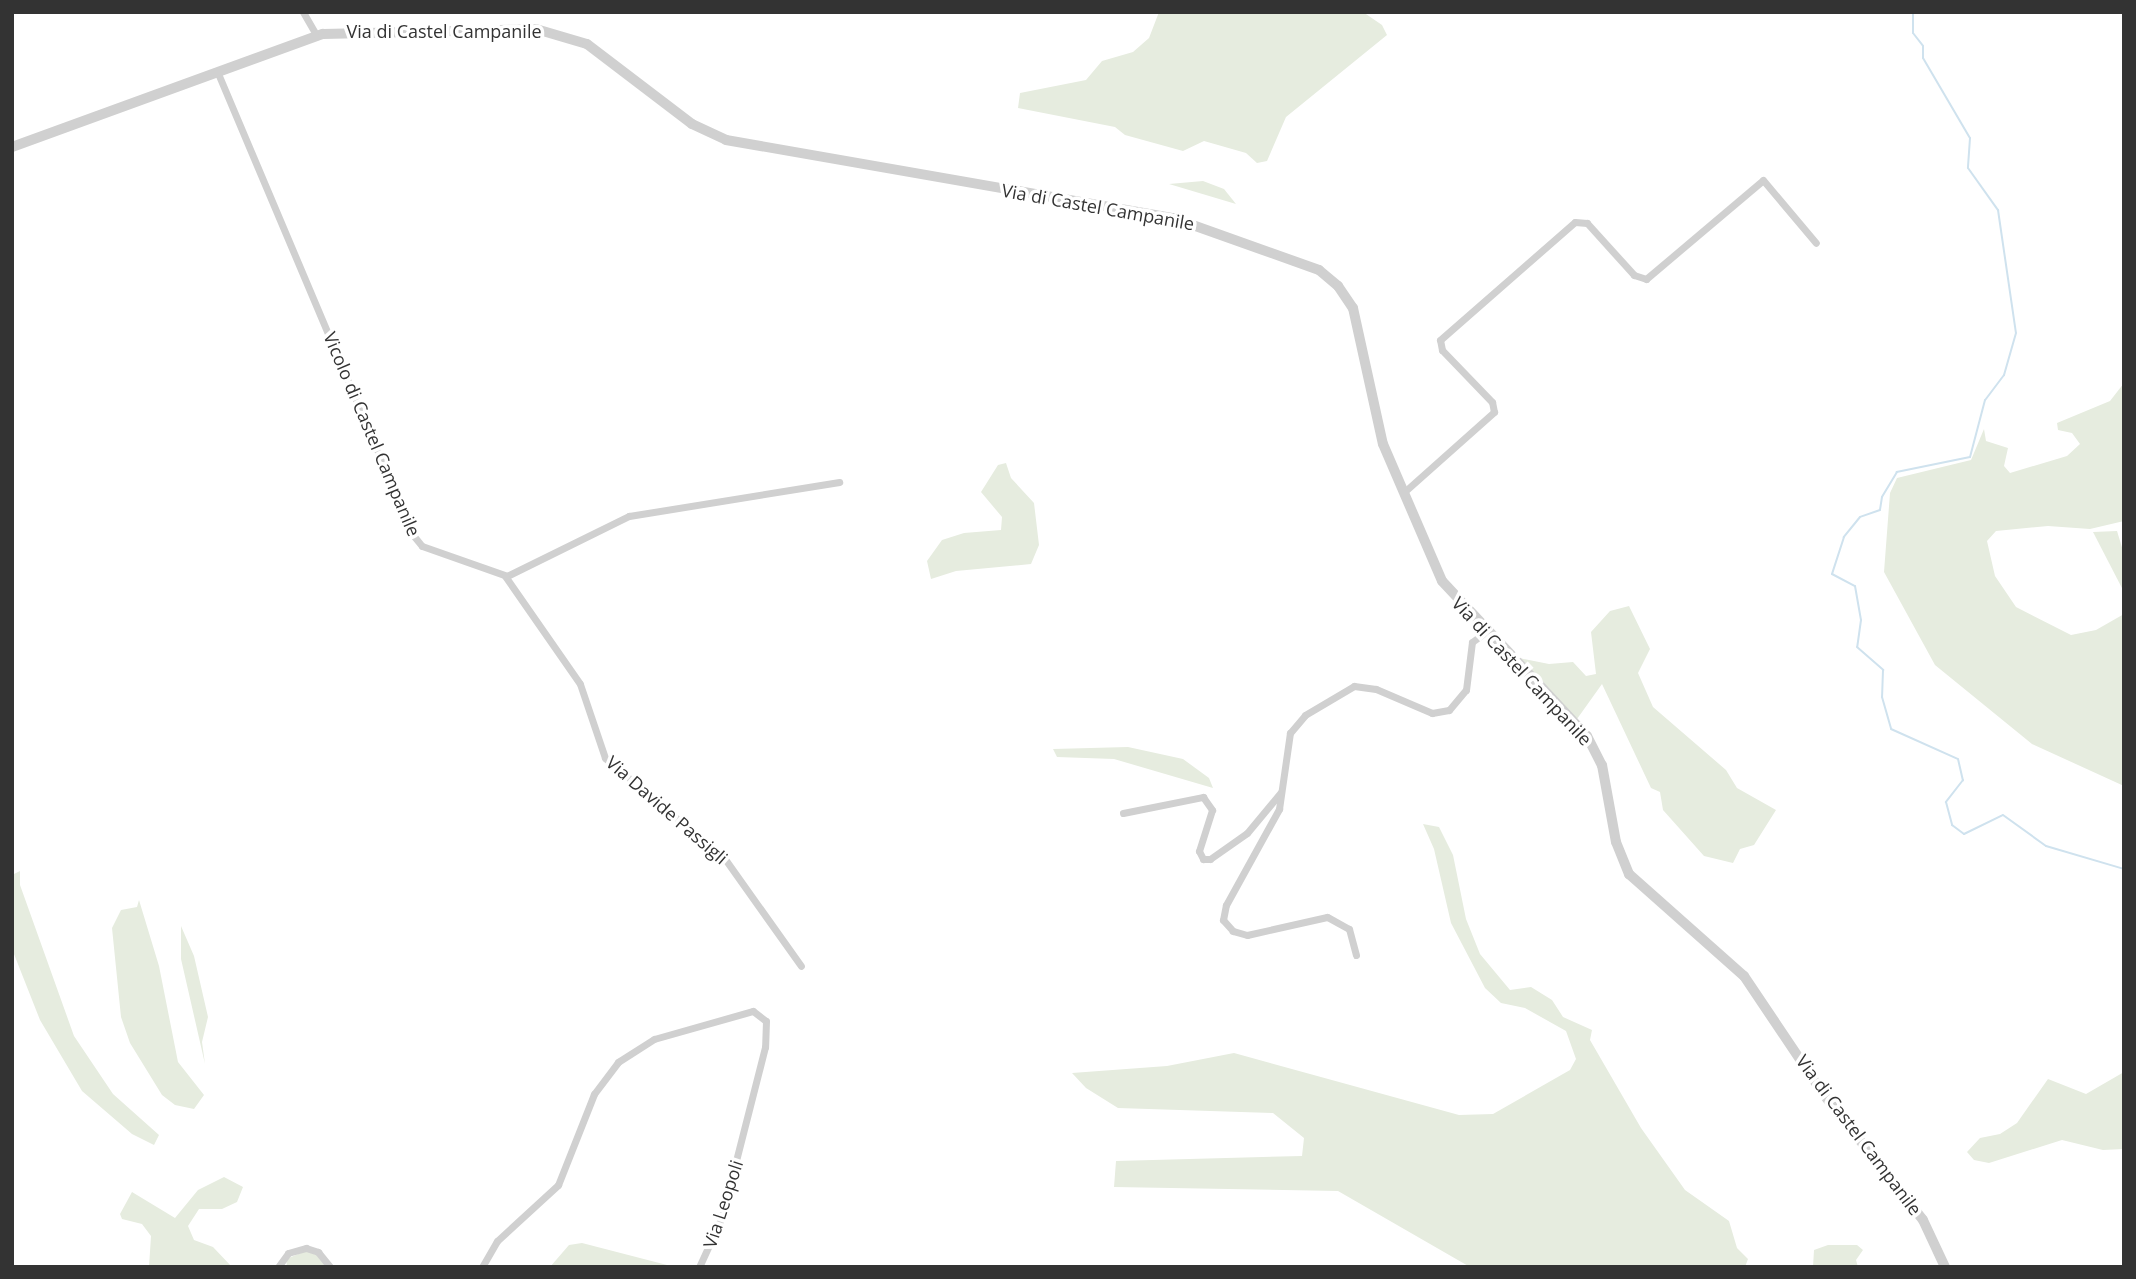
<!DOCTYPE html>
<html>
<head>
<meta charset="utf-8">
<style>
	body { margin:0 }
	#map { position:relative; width:2136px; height:1279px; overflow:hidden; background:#fff; font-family:"Open Sans",sans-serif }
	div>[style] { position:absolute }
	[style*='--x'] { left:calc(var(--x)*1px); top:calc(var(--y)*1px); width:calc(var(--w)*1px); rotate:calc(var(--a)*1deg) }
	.green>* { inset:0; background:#e6ecdf }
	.stream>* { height:2px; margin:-1px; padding:0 1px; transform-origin:1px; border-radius:1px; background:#cfe2ee }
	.minor>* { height:7px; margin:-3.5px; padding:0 3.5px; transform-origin:3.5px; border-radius:3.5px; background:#d0d0d0 }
	.tertiary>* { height:10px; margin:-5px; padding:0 5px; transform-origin:5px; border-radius:5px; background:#d0d0d0 }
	span { translate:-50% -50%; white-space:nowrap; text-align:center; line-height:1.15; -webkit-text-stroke:7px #fff; paint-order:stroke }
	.street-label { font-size:18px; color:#333 }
	.frame { position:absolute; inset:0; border:14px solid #333; pointer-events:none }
</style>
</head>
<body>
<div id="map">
	<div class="green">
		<div style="clip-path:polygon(1159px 12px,1363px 12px,1382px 25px,1387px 35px,1286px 117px,1267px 161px,1257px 163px,1246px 153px,1204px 141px,1183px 151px,1125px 135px,1115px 127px,1018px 108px,1020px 93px,1086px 80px,1102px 61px,1133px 52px,1149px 38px)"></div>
		<div style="clip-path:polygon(1203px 181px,1224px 189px,1236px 204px,1169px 184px)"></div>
		<div style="clip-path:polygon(2124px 383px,2124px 521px,2090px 529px,2048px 526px,1996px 531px,1987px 541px,1995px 576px,2016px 607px,2071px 635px,2096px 630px,2124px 614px,2124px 786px,2032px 744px,1935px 665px,1884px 572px,1890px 493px,1897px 478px,1971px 460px,1984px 429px,1986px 441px,2008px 448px,2004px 466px,2010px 473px,2067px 456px,2080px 444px,2072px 433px,2058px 430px,2057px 423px,2110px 401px)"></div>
		<div style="clip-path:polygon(1006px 463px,1011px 478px,1034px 503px,1039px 545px,1031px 564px,956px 571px,931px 579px,927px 561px,942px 540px,964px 533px,1001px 530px,1002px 517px,981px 492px,998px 465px)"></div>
		<div style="clip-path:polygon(2117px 531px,2124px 554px,2124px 592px,2093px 532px)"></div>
		<div style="clip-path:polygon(1629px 606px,1650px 649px,1638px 673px,1653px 707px,1726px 770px,1737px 788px,1776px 810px,1754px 845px,1740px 849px,1733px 863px,1704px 856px,1663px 810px,1660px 792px,1651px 788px,1602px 684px,1577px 719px,1519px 658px,1549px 664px,1573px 662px,1586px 676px,1596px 674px,1591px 632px,1610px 611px)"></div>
		<div style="clip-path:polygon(1128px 747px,1183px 759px,1209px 778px,1213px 788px,1114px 759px,1057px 757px,1053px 749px)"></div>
		<div style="clip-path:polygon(1423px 824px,1439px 827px,1453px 855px,1466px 919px,1480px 954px,1510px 990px,1531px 987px,1552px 1000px,1563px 1017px,1592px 1030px,1590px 1040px,1641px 1128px,1685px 1190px,1729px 1221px,1737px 1248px,1748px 1259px,1745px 1267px,1470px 1267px,1338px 1191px,1114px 1187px,1116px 1161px,1302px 1156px,1304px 1138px,1273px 1113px,1118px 1108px,1086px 1088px,1072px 1073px,1167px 1066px,1234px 1053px,1459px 1115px,1493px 1114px,1570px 1070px,1576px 1059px,1566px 1031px,1525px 1008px,1501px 1003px,1485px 988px,1451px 923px,1434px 849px)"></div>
		<div style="clip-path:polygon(20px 871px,20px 885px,74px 1036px,113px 1094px,159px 1135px,154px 1145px,132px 1134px,82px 1091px,40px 1020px,12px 949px,12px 875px)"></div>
		<div style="clip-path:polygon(139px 900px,159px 966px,178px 1062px,204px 1095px,194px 1109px,175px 1105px,162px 1095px,130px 1043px,121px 1017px,112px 928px,121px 910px,137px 907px)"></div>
		<div style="clip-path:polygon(181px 926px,194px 956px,208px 1017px,202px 1042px,205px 1064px,181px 959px)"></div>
		<div style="clip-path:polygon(2124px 1072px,2124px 1149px,2103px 1150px,2062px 1140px,1989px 1163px,1974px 1160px,1967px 1152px,1980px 1138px,2000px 1134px,2017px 1123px,2048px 1079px,2086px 1094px)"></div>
		<div style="clip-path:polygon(224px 1177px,243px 1187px,237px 1202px,222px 1209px,199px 1209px,188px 1226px,194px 1240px,213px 1247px,232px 1267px,149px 1267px,151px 1236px,142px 1224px,122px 1219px,120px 1214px,132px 1192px,175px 1218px,198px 1190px)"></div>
		<div style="clip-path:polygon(582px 1243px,667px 1265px,668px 1267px,550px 1267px,569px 1245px)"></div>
		<div style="clip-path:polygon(1828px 1245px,1857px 1245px,1863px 1250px,1856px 1260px,1858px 1267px,1813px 1267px,1814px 1250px)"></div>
		<div style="clip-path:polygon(306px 1251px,319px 1256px,327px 1267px,287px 1267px,286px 1259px)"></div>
	</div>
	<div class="stream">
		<div style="--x:1913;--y:12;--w:21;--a:90"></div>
		<div style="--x:1913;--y:33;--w:16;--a:52"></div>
		<div style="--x:1923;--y:46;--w:12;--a:90"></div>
		<div style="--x:1923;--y:58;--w:93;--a:59.6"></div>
		<div style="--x:1970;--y:138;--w:30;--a:94"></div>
		<div style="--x:1968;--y:168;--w:52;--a:54.5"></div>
		<div style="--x:1998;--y:210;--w:124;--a:81.7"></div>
		<div style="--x:2016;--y:333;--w:44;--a:105.9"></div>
		<div style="--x:2004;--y:375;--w:31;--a:127"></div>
		<div style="--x:1985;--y:400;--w:59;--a:104.7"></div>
		<div style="--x:1970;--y:457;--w:75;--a:168.4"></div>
		<div style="--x:1897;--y:472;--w:29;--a:121"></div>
		<div style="--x:1882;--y:497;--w:13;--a:99"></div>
		<div style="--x:1880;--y:510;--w:21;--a:161"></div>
		<div style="--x:1860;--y:517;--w:26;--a:129"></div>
		<div style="--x:1844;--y:537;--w:39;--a:108"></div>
		<div style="--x:1832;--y:574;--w:26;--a:28"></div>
		<div style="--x:1855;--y:586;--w:35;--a:80"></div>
		<div style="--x:1861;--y:620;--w:27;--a:98"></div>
		<div style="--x:1857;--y:647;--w:35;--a:41"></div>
		<div style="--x:1883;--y:670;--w:27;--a:92"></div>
		<div style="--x:1882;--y:697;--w:33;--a:74"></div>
		<div style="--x:1891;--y:729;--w:73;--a:24.1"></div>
		<div style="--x:1958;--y:759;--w:22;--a:77"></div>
		<div style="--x:1963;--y:780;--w:28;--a:128"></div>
		<div style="--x:1946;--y:802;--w:24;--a:75"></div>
		<div style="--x:1952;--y:825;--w:15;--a:37"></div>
		<div style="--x:1964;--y:834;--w:43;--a:-26"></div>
		<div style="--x:2003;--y:815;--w:53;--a:35.8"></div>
		<div style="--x:2046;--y:846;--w:81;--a:16.4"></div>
	</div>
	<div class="minor">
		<div style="--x:303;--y:12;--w:28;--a:60"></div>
		<div style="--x:217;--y:71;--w:504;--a:67.1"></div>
		<div style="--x:413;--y:535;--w:14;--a:51"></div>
		<div style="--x:422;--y:546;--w:90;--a:19.4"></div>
		<div style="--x:507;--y:576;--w:136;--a:-26.2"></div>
		<div style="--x:629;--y:516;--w:213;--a:-9.2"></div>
		<div style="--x:1403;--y:493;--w:122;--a:-41.7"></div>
		<div style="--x:1494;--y:412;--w:10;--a:-101"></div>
		<div style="--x:1492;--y:402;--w:72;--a:-133.9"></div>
		<div style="--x:1442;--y:350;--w:10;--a:-101"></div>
		<div style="--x:1440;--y:340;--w:179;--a:-41.2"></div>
		<div style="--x:1575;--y:222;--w:12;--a:5"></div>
		<div style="--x:1587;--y:223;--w:70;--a:47.9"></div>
		<div style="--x:1634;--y:275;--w:13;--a:18"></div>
		<div style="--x:1646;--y:279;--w:153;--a:-40.2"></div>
		<div style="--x:1763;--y:180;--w:82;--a:49.9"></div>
		<div style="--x:505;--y:576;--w:131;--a:55.2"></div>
		<div style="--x:580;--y:684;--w:78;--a:71.3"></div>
		<div style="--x:605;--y:758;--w:157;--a:40.1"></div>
		<div style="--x:725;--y:859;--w:131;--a:54.6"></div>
		<div style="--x:1123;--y:813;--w:82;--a:-11.3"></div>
		<div style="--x:1203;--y:797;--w:16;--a:55"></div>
		<div style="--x:1212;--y:810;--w:43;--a:107.6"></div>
		<div style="--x:1199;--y:851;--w:9;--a:63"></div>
		<div style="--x:1203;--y:859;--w:7;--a:0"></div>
		<div style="--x:1210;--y:859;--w:45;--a:-35.1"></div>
		<div style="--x:1247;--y:833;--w:53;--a:-50.3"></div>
		<div style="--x:1356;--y:955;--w:27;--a:-105"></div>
		<div style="--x:1349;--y:929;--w:25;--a:-151"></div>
		<div style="--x:1327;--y:917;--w:82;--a:167.3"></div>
		<div style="--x:1247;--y:935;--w:15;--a:-164"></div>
		<div style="--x:1233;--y:931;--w:15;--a:-132"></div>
		<div style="--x:1223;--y:920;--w:15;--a:-79"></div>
		<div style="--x:1226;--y:905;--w:110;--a:-61.1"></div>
		<div style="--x:1279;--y:809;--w:77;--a:-81.8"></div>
		<div style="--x:1290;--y:733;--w:23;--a:-50"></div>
		<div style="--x:1305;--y:715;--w:57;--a:-30.6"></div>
		<div style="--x:1354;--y:686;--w:22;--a:8"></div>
		<div style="--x:1376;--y:689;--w:61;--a:23.2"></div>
		<div style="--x:1432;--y:713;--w:17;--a:-10"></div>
		<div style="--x:1449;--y:710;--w:26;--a:-50"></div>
		<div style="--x:1466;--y:690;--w:48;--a:-82.9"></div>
		<div style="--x:1472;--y:642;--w:17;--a:-36"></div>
		<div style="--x:278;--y:1267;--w:17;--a:-54"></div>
		<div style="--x:288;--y:1253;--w:19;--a:-16"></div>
		<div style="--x:306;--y:1248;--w:13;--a:18"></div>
		<div style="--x:318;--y:1252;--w:19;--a:51"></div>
		<div style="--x:482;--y:1267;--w:30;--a:-60"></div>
		<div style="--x:497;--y:1241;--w:83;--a:-42.6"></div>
		<div style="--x:558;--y:1185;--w:98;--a:-68.4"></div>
		<div style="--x:594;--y:1094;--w:40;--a:-53"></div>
		<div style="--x:618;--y:1062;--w:43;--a:-32.6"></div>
		<div style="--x:654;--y:1039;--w:103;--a:-15.8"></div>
		<div style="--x:753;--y:1011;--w:16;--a:38"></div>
		<div style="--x:766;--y:1021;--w:26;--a:92"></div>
		<div style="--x:765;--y:1047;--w:178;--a:104.3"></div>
		<div style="--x:721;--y:1219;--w:53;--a:114.6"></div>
	</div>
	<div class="tertiary">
		<div style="--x:12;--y:147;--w:331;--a:-20"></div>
		<div style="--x:323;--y:34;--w:213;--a:-1.3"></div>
		<div style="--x:536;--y:29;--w:53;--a:16.4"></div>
		<div style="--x:587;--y:44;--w:132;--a:37.3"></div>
		<div style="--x:692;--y:124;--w:38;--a:25"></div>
		<div style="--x:726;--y:140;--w:454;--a:9.9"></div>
		<div style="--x:1173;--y:218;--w:155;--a:19.6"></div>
		<div style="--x:1319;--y:270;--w:25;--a:40"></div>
		<div style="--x:1338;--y:286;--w:27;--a:56"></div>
		<div style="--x:1353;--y:308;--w:139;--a:77.6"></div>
		<div style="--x:1383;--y:444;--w:149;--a:66.7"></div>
		<div style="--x:1442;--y:581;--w:212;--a:46.9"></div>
		<div style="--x:1587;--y:736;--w:33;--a:63"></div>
		<div style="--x:1602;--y:765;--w:78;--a:79.7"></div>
		<div style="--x:1616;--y:842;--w:35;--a:68"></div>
		<div style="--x:1629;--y:874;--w:154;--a:41.6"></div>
		<div style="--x:1744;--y:976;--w:143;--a:56.1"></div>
		<div style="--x:1824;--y:1095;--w:159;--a:51.6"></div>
		<div style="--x:1923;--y:1220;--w:52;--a:64.9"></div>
	</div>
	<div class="street-label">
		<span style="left:444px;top:31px">Via di Castel Campanile</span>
		<span style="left:1098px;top:207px;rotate:10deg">Via di Castel Campanile</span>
		<span style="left:372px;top:434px;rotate:67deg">Vicolo di Castel Campanile</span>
		<span style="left:1522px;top:671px;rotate:47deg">Via di Castel Campanile</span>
		<span style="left:667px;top:810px;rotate:41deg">Via Davide Passigli</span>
		<span style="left:1859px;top:1135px;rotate:53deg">Via di Castel Campanile</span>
		<span style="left:723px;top:1204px;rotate:-72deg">Via Leopoli</span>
	</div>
	<div class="frame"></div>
</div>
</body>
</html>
